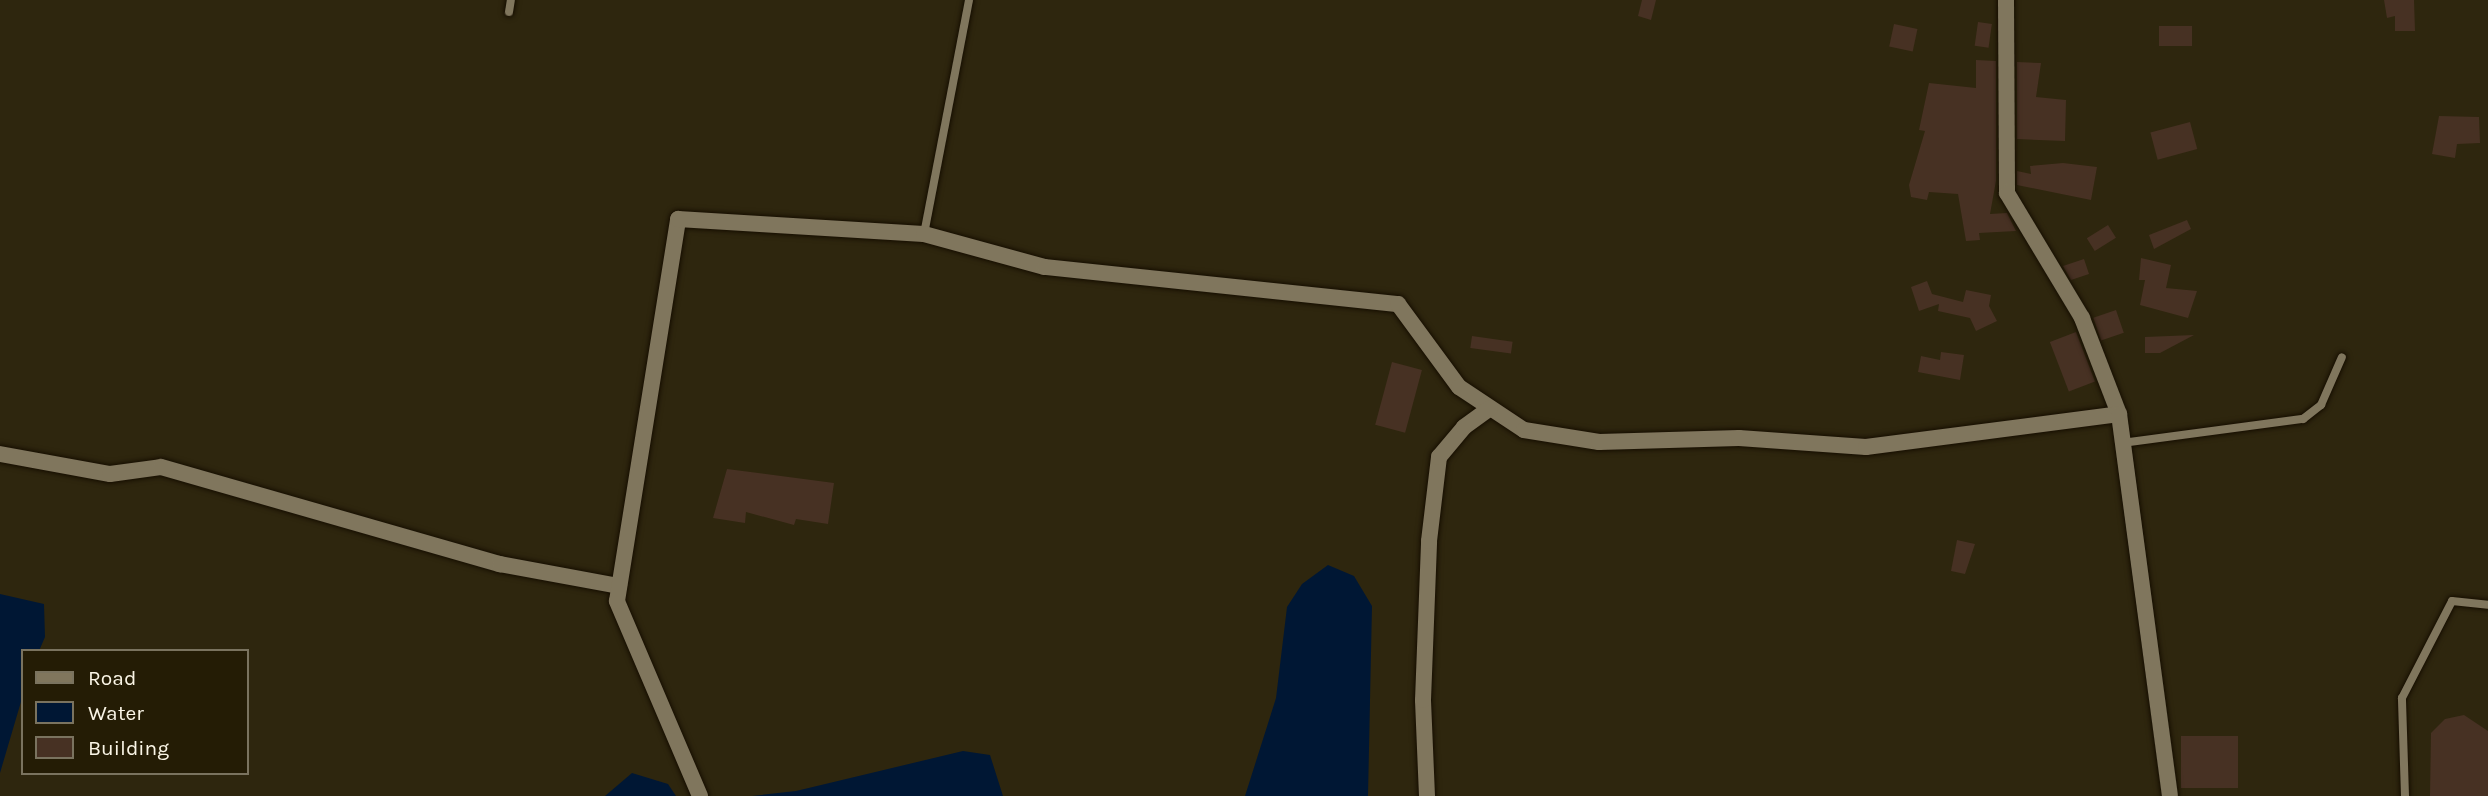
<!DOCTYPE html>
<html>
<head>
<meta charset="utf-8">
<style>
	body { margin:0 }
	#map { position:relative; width:2488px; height:796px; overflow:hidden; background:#2e260e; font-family:Karla,sans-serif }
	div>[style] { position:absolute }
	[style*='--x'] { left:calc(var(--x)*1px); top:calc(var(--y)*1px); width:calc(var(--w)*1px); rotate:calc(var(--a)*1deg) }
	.water>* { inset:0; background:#001734 }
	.building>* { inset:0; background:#473123; transform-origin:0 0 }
	.roads { filter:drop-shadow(0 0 2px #160e00) drop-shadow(0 0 2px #160e00) }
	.lane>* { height:8px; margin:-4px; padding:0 4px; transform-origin:4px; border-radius:4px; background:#80765d }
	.street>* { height:16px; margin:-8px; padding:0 8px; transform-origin:8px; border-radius:8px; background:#80765d }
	span { translate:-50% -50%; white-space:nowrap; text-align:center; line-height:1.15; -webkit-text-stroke:5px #241c05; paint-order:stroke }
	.legend { position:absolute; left:21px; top:649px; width:228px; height:126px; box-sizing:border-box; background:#241c05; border:2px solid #7a735f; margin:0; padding:9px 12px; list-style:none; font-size:21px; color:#faf5e6 }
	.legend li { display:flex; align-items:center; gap:14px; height:35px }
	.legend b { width:35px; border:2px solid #7a735f }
</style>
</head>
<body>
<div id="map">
	<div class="water">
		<div style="clip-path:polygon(1328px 565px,1354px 576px,1372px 606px,1368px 796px,1245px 796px,1276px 698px,1287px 607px,1302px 584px)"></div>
		<div style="clip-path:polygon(0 594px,44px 604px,45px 637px,39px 651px,23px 651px,23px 695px,0 773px)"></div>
		<div style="clip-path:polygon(963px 751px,990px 755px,1003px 796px,752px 796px,796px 791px)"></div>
		<div style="clip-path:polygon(632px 773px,668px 784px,676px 796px,605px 796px)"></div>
	</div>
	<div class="building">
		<div style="clip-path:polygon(1642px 0,1656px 0,1651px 20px,1638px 16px)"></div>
		<div style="clip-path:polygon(2384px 0,2414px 0,2415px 31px,2395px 31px,2395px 16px,2387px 18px)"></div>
		<div style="left:1978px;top:22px;width:14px;height:24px;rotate:8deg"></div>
		<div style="left:1894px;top:24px;width:24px;height:23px;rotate:12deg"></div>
		<div style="left:2159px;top:26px;width:33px;height:20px"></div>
		<div style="clip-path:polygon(1976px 60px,1996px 61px,1996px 181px,1990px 214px,2007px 213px,2016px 231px,1979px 233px,1980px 240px,1966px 241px,1958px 194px,1929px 192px,1927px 200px,1911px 197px,1909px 185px,1925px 131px,1919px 130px,1929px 83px,1976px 88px)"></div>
		<div style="clip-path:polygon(2017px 62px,2041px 63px,2036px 97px,2066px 100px,2065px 141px,2017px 139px)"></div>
		<div style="clip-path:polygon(2439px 116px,2479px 117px,2480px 143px,2457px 144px,2455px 158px,2432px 154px)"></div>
		<div style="left:2190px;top:122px;width:28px;height:41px;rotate:75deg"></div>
		<div style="clip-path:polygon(2063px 163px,2097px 167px,2091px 200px,2017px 185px,2017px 171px,2031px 174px,2030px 166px)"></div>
		<div style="clip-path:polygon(2187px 220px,2191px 229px,2154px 249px,2149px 235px)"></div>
		<div style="left:2108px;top:225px;width:15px;height:25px;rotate:58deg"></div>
		<div style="clip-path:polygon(2141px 258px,2171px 265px,2166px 288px,2197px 291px,2188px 318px,2140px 305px,2145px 280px,2139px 280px)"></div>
		<div style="clip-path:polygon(2084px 259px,2089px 274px,2071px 280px,2063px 266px)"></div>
		<div style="clip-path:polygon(1927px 281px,1932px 294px,1963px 302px,1966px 290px,1991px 295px,1989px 306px,1997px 321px,1976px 331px,1970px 318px,1938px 311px,1939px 304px,1919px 311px,1911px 287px)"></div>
		<div style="left:2116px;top:310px;width:24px;height:24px;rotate:71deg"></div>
		<div style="left:2076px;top:332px;width:53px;height:28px;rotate:69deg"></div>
		<div style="clip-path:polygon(2194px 335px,2160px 353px,2145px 353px,2145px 337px)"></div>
		<div style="left:1472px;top:336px;width:41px;height:12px;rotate:8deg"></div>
		<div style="clip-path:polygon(1941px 352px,1964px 355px,1960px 380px,1918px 372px,1921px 356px,1940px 360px)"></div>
		<div style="left:1392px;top:362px;width:31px;height:65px;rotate:15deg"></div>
		<div style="clip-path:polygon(727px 469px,834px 483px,828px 524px,796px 519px,794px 525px,746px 512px,745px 523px,713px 518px)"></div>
		<div style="clip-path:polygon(1957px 540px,1975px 544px,1965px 574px,1951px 571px)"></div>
		<div style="clip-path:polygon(2464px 715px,2488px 731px,2488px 796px,2430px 796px,2431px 733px,2445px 719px)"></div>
		<div style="left:2238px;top:736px;width:52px;height:57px;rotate:90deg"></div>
	</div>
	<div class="roads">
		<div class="lane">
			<div style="--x:509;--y:12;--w:12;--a:-81"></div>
			<div style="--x:924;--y:234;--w:238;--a:-79.1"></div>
			<div style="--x:2122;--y:443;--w:183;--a:-7.6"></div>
			<div style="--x:2303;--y:419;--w:23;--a:-38"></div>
			<div style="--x:2321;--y:405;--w:52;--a:-66.4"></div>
			<div style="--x:2405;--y:796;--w:98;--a:-91.8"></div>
			<div style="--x:2402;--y:698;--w:109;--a:-62.7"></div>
			<div style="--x:2452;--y:601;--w:36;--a:6"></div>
		</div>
		<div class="street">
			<div style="--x:2006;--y:0;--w:193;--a:89.7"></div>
			<div style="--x:2007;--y:193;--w:146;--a:59"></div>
			<div style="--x:2082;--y:318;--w:103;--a:68.9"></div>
			<div style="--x:0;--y:454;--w:112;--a:10.3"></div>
			<div style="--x:110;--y:474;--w:51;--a:-7.8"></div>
			<div style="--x:161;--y:467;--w:353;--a:16"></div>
			<div style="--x:500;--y:564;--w:121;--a:10.5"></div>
			<div style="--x:700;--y:796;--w:212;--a:-113.1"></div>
			<div style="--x:617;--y:601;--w:387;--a:-80.9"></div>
			<div style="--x:678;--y:219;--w:246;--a:3.5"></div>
			<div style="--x:924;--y:234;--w:125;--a:15.3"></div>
			<div style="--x:1045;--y:267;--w:355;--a:6"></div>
			<div style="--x:1398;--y:304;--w:103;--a:53.7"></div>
			<div style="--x:1459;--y:387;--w:78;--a:33.5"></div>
			<div style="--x:1524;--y:430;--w:76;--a:9.1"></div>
			<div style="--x:1599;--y:442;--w:140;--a:-1.6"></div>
			<div style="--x:1739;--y:438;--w:127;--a:4.1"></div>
			<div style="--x:1866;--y:447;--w:255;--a:-7.4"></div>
			<div style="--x:2119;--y:414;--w:385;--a:82.4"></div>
			<div style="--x:1427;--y:796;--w:96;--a:-92.4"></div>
			<div style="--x:1423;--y:700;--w:159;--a:-87.8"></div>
			<div style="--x:1429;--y:541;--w:85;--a:-83.2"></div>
			<div style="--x:1439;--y:457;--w:39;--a:-50"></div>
			<div style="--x:1464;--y:427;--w:32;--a:-36"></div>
		</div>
	</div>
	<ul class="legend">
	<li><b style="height:9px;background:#80765d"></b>Road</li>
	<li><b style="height:19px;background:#001734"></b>Water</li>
	<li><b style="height:19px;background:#473123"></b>Building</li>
	</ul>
</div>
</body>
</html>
